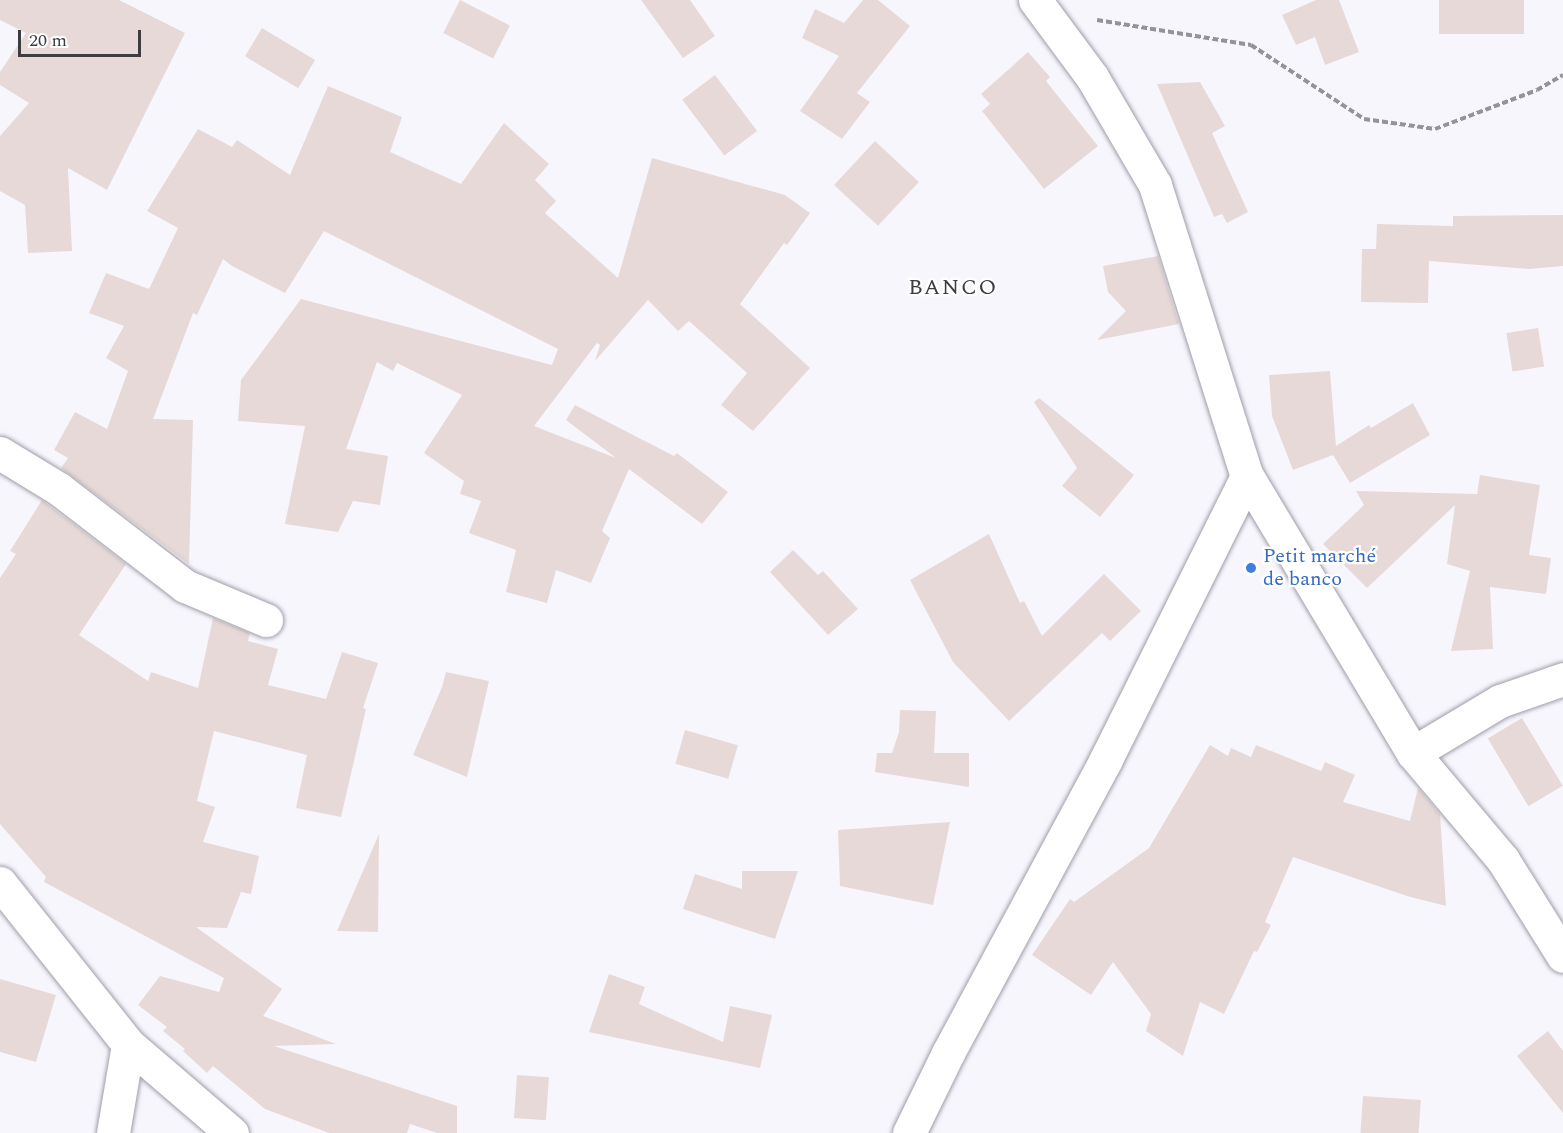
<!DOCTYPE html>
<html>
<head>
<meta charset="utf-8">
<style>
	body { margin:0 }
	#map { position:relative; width:1563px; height:1133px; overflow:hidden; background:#f8f6fd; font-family:Spectral,serif }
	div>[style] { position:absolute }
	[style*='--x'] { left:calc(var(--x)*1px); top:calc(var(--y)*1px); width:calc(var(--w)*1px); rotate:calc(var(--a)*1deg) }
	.building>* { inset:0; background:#e7d9d7; transform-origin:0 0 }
	.path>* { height:4px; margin-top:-2px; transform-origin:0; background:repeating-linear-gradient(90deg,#959399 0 6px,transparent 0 9px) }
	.roads { filter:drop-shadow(0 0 2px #a09da9) drop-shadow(0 0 2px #a09da9) }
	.street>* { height:33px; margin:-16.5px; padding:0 16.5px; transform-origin:16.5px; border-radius:16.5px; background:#fff }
	.dots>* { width:16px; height:16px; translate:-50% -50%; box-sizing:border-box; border:3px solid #fff; border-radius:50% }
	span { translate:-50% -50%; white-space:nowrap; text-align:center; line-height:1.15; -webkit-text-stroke:4.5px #fff; paint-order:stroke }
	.shop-label { font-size:20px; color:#366cbe }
	.left { translate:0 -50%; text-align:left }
	.quarter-label { font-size:22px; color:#3d3c40; letter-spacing:1.5px }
	.scale { position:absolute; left:18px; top:30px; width:123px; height:27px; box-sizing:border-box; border:3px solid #3d3c40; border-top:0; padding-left:8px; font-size:18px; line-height:21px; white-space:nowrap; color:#3d3c40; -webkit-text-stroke:4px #fff; paint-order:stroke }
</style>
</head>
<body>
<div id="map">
	<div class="building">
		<div style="clip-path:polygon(0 0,119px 0,185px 33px,107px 190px,68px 168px,72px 251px,28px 253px,25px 205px,0 191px,0 136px,29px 103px,0 85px,0 72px,26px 33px,0 20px)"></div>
		<div style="left:460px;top:0;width:56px;height:37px;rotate:27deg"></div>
		<div style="clip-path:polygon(641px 0,690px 0,715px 36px,683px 58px)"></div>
		<div style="clip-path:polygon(863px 0,878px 0,910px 26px,857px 93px,870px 102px,842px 139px,800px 111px,839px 56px,802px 38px,815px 9px,844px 23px)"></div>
		<div style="clip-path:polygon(1316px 0,1339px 0,1359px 52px,1325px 65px,1315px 37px,1296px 45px,1282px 15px)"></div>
		<div style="left:1439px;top:0;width:85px;height:34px"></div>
		<div style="left:262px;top:28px;width:62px;height:33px;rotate:31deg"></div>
		<div style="clip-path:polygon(1028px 52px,1050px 77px,1046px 81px,1098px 146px,1044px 189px,982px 111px,990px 104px,981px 94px)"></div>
		<div style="left:715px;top:75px;width:70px;height:41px;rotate:53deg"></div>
		<div style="clip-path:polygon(1200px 82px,1225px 126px,1212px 133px,1248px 212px,1227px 223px,1222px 214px,1214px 217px,1157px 84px)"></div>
		<div style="clip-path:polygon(328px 86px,402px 117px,390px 152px,461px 184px,504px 123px,549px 164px,535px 180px,556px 201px,545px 213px,618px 278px,652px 158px,785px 195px,810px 213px,787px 245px,784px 243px,740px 304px,810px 368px,753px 431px,721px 405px,747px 373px,689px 321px,678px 331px,648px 300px,595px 361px,600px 345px,597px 343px,534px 426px,616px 458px,566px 420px,575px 405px,674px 456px,677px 453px,728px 492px,702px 524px,629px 469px,602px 531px,610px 538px,591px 583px,556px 570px,547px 603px,506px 592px,516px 550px,469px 533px,481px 501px,460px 494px,464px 481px,424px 453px,462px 395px,397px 363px,393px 371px,377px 362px,346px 449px,388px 456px,380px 505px,353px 501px,338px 532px,285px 524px,305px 426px,238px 421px,241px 380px,301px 299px,552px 365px,558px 349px,324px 231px,285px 293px,232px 266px,223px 259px,197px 315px,193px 313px,153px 419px,193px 420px,189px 564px,61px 468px,68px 458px,54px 450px,75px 412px,107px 429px,128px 371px,106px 358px,124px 326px,89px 313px,106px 273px,149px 289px,178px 228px,147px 211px,198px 129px,232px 147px,237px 140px,290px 175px)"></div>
		<div style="left:875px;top:141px;width:60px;height:60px;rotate:43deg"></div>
		<div style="clip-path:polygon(1563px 215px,1563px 266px,1529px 269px,1429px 261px,1428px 303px,1361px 302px,1362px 249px,1376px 249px,1377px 224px,1453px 226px,1453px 216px)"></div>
		<div style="clip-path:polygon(1158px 256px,1179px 324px,1097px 340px,1126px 311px,1108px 292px,1103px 266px)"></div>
		<div style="left:1538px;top:328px;width:39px;height:32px;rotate:81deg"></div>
		<div style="clip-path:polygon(1330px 371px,1336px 446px,1369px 425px,1371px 428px,1413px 403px,1430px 435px,1350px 483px,1333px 455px,1293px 470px,1272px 416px,1269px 375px)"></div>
		<div style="clip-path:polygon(1039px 398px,1134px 475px,1100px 517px,1062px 486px,1077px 468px,1034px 402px)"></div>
		<div style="clip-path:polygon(1480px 475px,1540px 485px,1529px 555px,1551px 558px,1546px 594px,1490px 587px,1493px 649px,1451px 651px,1470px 571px,1447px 564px,1455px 505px,1367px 588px,1323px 544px,1364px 505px,1356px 491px,1477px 494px)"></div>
		<div style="clip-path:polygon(42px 500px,126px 564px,79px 635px,148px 681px,151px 672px,198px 688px,213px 618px,250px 633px,248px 641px,278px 649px,268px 685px,326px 699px,342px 652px,378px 663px,363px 708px,366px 709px,341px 817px,296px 808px,307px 755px,214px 731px,197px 801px,215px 807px,203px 842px,259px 856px,251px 894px,241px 892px,227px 928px,196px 927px,282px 989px,263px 1016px,336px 1044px,274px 1046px,457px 1106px,457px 1133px,437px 1133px,410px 1124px,407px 1133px,329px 1133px,265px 1109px,213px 1066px,207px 1073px,183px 1051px,185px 1049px,163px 1031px,167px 1027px,138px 1005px,160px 976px,219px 992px,224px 978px,44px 882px,46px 877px,0 824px,0 578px,16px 554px,10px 551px)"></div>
		<div style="clip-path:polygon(989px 534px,1020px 603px,1024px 601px,1042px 636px,1104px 574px,1141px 611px,1110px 641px,1102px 633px,1009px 721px,953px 662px,910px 580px)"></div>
		<div style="clip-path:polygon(793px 550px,818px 575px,823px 571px,858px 609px,828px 635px,770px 572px)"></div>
		<div style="clip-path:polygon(446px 672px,489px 681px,467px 777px,413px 755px,442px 687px)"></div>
		<div style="clip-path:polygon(900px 710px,936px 711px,934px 753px,969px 753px,969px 787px,875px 772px,877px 753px,892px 753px,899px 732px)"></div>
		<div style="left:1522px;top:718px;width:79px;height:40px;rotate:59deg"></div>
		<div style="left:685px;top:730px;width:55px;height:35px;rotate:16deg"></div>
		<div style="clip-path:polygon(1210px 745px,1228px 756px,1231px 748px,1251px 757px,1256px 745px,1321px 771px,1325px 762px,1355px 775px,1343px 802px,1410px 821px,1418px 788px,1440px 814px,1446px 906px,1407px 896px,1293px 857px,1265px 922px,1271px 925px,1257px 952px,1254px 951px,1224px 1014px,1200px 1002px,1183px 1056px,1146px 1031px,1151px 1014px,1113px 962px,1091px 995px,1032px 955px,1070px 899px,1074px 902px,1149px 848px)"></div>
		<div style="clip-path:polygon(950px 822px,933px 905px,840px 886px,838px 830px)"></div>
		<div style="clip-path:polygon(379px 834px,378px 932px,337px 931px)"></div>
		<div style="clip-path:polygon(742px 871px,798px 871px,775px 939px,683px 909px,695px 874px,742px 889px)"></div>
		<div style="clip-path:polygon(609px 974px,645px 987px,639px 1004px,723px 1042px,730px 1006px,772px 1015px,760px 1068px,589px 1032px)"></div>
		<div style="clip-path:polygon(0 979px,56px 995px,36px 1062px,0 1052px)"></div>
		<div style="clip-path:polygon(1548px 1031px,1563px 1051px,1563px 1113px,1517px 1056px)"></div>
		<div style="left:517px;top:1075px;width:32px;height:43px;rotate:4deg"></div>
		<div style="left:1363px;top:1096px;width:58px;height:37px;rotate:4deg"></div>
	</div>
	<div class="path">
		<div style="--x:1097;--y:20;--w:156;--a:9.2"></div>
		<div style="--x:1251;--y:45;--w:135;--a:33.2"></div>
		<div style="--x:1364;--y:119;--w:72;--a:8"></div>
		<div style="--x:1435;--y:129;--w:109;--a:-20.9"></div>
		<div style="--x:1537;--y:90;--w:30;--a:-30"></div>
	</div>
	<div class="roads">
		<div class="street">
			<div style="--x:1035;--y:0;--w:96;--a:53.5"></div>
			<div style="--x:1092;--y:77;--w:125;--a:59.7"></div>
			<div style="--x:1155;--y:185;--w:305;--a:72.5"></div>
			<div style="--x:1247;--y:476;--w:323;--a:59.1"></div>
			<div style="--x:1413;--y:753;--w:140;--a:49.9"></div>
			<div style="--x:1503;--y:860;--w:113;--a:58"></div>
			<div style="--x:0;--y:453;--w:69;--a:31.4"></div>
			<div style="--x:59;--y:489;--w:159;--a:37.6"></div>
			<div style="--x:185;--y:586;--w:88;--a:22.8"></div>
			<div style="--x:1413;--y:753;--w:101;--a:-30.9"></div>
			<div style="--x:1500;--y:701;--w:67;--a:-19.2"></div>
			<div style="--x:0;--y:883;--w:206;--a:51.5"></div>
			<div style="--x:128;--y:1044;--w:137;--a:40.6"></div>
			<div style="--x:113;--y:1133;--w:90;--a:-80.4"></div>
			<div style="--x:909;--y:1133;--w:89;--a:-64"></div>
			<div style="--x:948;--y:1053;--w:332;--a:-61.7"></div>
			<div style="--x:1105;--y:761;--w:318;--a:-63.5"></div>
		</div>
	</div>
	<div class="dots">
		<div style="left:1251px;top:568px;background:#3f7fe0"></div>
	</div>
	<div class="shop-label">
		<span class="left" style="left:1263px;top:568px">Petit marché<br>de banco</span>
	</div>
	<div class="quarter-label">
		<span style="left:953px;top:288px">BANCO</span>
	</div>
	<div class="scale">20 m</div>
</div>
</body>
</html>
